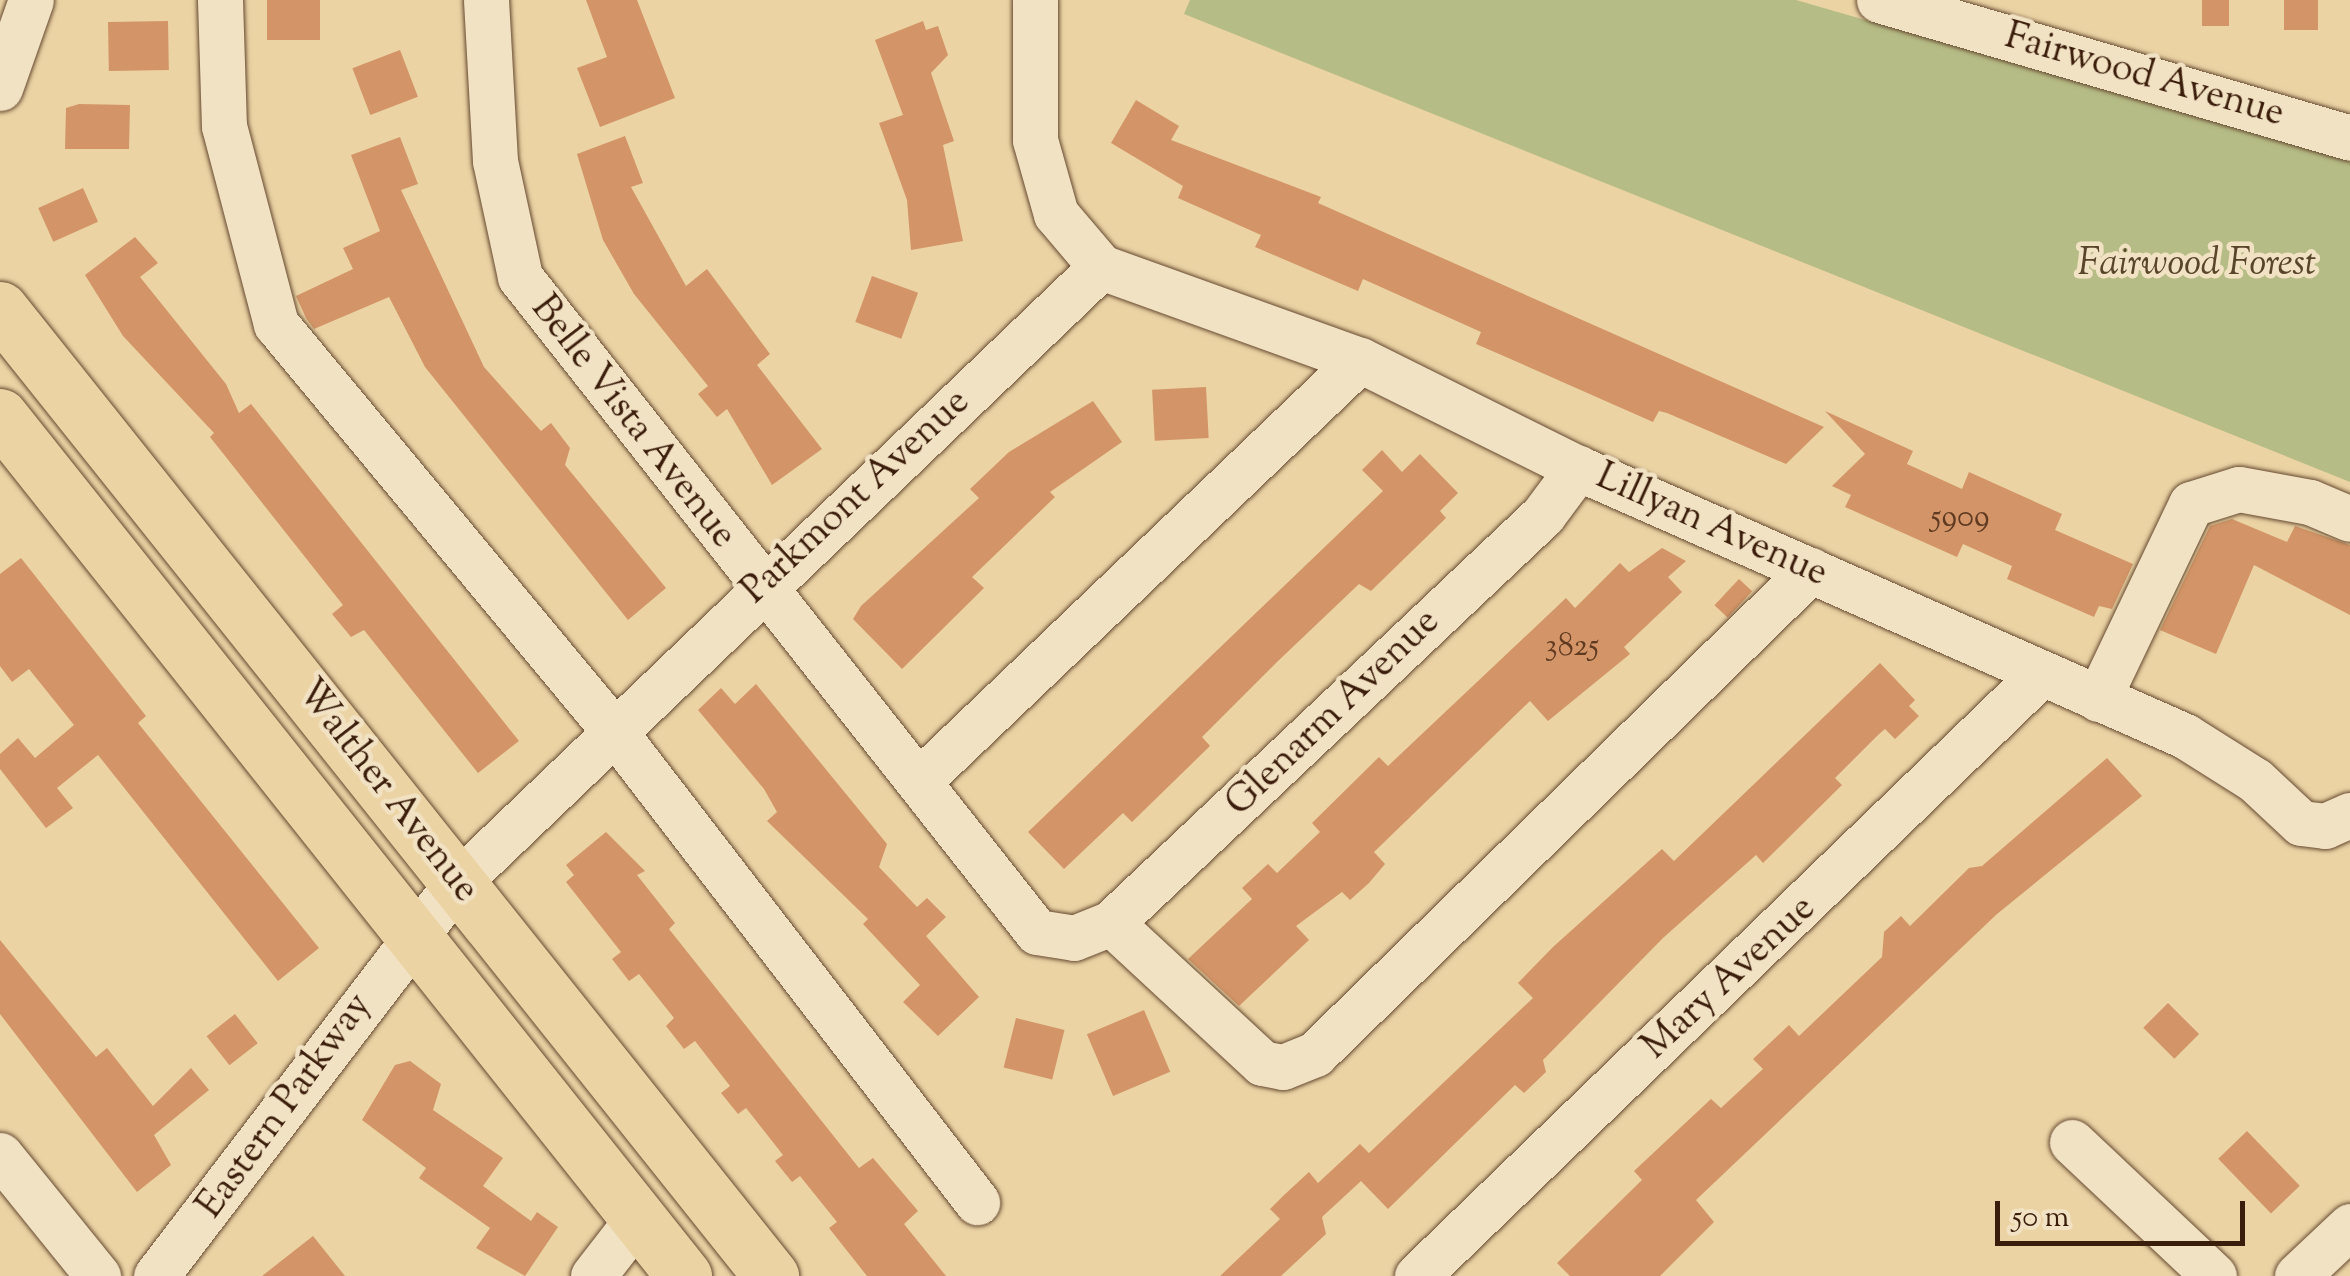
<!DOCTYPE html>
<html>
<head>
<meta charset="utf-8">
<style>
	body { margin:0 }
	#map { position:relative; width:2350px; height:1276px; overflow:hidden; background:#ebd3a4; font-family:"Sorts Mill Goudy",serif }
	div>[style] { position:absolute }
	[style*='--x'] { left:calc(var(--x)*1px); top:calc(var(--y)*1px); width:calc(var(--w)*1px); rotate:calc(var(--a)*1deg) }
	.green>* { inset:0; background:#b6bc86 }
	.building>* { inset:0; background:#d39567; transform-origin:0 0 }
	.roads { filter:drop-shadow(0 0 2px #664a31) drop-shadow(0 0 2px #664a31) }
	.minor>* { height:45px; margin:-22.5px; padding:0 22.5px; transform-origin:22.5px; border-radius:22.5px; background:#f2e2c4 }
	.major>* { height:55px; margin:-27.5px; padding:0 27.5px; transform-origin:27.5px; border-radius:27.5px; background:#ebd3a4 }
	span { translate:-50% -50%; white-space:nowrap; text-align:center; line-height:1.15; -webkit-text-stroke:9px #f2e2c4; paint-order:stroke }
	.number-label { font-size:32px; color:#603b22 }
	.number-label span { -webkit-text-stroke-width:0 }
	.street-label { font-size:38px; color:#3a1d0b }
	.park-label { font-size:38px; color:#59452a; font-style:italic }
	.scale { position:absolute; left:1995px; top:1201px; width:250px; height:45px; box-sizing:border-box; border:5px solid #3a1d0b; border-top:0; padding-left:12px; font-size:30px; line-height:35px; white-space:nowrap; color:#3a1d0b; -webkit-text-stroke:8px #f2e2c4; paint-order:stroke }
</style>
</head>
<body>
<div id="map">
	<div class="green">
		<div style="clip-path:polygon(1190px 0,1796px 0,2350px 160px,2350px 482px,1184px 14px)"></div>
	</div>
	<div class="building">
		<div style="left:267px;top:0;width:53px;height:40px"></div>
		<div style="clip-path:polygon(586px 0,637px 0,675px 98px,600px 127px,577px 68px,607px 57px)"></div>
		<div style="left:2202px;top:0;width:27px;height:26px"></div>
		<div style="left:2284px;top:0;width:34px;height:30px"></div>
		<div style="left:168px;top:21px;width:49px;height:60px;rotate:89deg"></div>
		<div style="clip-path:polygon(923px 21px,926px 30px,938px 26px,948px 55px,931px 73px,954px 141px,943px 145px,963px 241px,911px 250px,907px 200px,879px 123px,903px 115px,875px 40px)"></div>
		<div style="left:400px;top:50px;width:50px;height:51px;rotate:69deg"></div>
		<div style="clip-path:polygon(1136px 100px,1179px 126px,1171px 140px,1321px 197px,1318px 203px,1824px 427px,1786px 464px,1667px 413px,1659px 411px,1653px 422px,1506px 357px,1476px 344px,1481px 332px,1363px 279px,1358px 291px,1255px 247px,1261px 235px,1178px 198px,1183px 186px,1111px 143px)"></div>
		<div style="clip-path:polygon(79px 104px,130px 105px,129px 149px,65px 149px,66px 108px)"></div>
		<div style="clip-path:polygon(625px 136px,643px 183px,631px 187px,686px 286px,707px 269px,770px 354px,757px 365px,822px 449px,772px 485px,727px 409px,717px 417px,698px 394px,708px 386px,634px 294px,603px 240px,577px 154px)"></div>
		<div style="clip-path:polygon(400px 137px,418px 184px,401px 190px,484px 367px,541px 431px,551px 423px,570px 448px,565px 465px,666px 588px,628px 620px,425px 367px,389px 297px,314px 329px,306px 318px,296px 296px,353px 269px,343px 248px,380px 231px,351px 155px)"></div>
		<div style="left:83px;top:188px;width:37px;height:49px;rotate:66deg"></div>
		<div style="clip-path:polygon(135px 237px,158px 263px,140px 277px,226px 384px,239px 413px,251px 404px,519px 741px,478px 773px,364px 630px,351px 637px,332px 614px,343px 605px,210px 437px,214px 433px,123px 336px,85px 275px)"></div>
		<div style="left:872px;top:276px;width:49px;height:49px;rotate:20deg"></div>
		<div style="left:1206px;top:387px;width:51px;height:54px;rotate:87deg"></div>
		<div style="clip-path:polygon(1093px 401px,1122px 442px,1050px 492px,1055px 497px,972px 577px,984px 588px,902px 669px,853px 619px,861px 606px,979px 498px,970px 489px,1009px 452px)"></div>
		<div style="clip-path:polygon(1825px 411px,1913px 451px,1907px 464px,1962px 489px,1969px 472px,2062px 514px,2055px 530px,2133px 564px,2112px 609px,2099px 606px,2094px 617px,2007px 579px,2012px 566px,1963px 544px,1957px 557px,1845px 507px,1851px 495px,1832px 486px,1865px 454px)"></div>
		<div style="clip-path:polygon(1382px 450px,1402px 472px,1420px 454px,1458px 493px,1440px 511px,1446px 518px,1371px 591px,1359px 584px,1277px 662px,1202px 737px,1210px 746px,1132px 822px,1123px 813px,1064px 869px,1028px 832px,1383px 491px,1362px 470px)"></div>
		<div style="clip-path:polygon(2232px 519px,2287px 542px,2295px 526px,2350px 545px,2350px 615px,2254px 565px,2216px 654px,2160px 630px,2210px 526px)"></div>
		<div style="clip-path:polygon(1662px 548px,1686px 561px,1668px 577px,1682px 592px,1624px 647px,1630px 654px,1548px 721px,1530px 701px,1374px 852px,1385px 864px,1369px 883px,1350px 900px,1342px 892px,1296px 926px,1309px 940px,1239px 1006px,1188px 959px,1252px 899px,1242px 888px,1268px 864px,1277px 873px,1320px 832px,1312px 823px,1379px 757px,1388px 766px,1566px 598px,1575px 608px,1620px 563px,1629px 572px)"></div>
		<div style="clip-path:polygon(21px 558px,146px 716px,138px 723px,319px 948px,278px 981px,98px 755px,57px 788px,73px 808px,46px 828px,0 769px,0 754px,18px 738px,35px 758px,74px 725px,29px 669px,12px 682px,0 666px,0 574px)"></div>
		<div style="left:1739px;top:579px;width:18px;height:36px;rotate:43deg"></div>
		<div style="clip-path:polygon(1880px 663px,1915px 700px,1909px 706px,1919px 716px,1895px 739px,1885px 729px,1878px 735px,1835px 778px,1842px 785px,1763px 863px,1756px 855px,1663px 938px,1543px 1060px,1546px 1072px,1524px 1093px,1515px 1085px,1388px 1209px,1361px 1181px,1322px 1217px,1326px 1234px,1281px 1276px,1220px 1276px,1280px 1219px,1270px 1209px,1283px 1196px,1309px 1172px,1318px 1183px,1360px 1144px,1369px 1153px,1533px 998px,1518px 983px,1553px 947px,1662px 849px,1674px 861px)"></div>
		<div style="clip-path:polygon(756px 684px,887px 844px,879px 867px,917px 907px,927px 898px,946px 917px,926px 936px,979px 997px,938px 1036px,903px 1002px,920px 985px,863px 924px,868px 919px,767px 821px,777px 812px,764px 789px,698px 710px,721px 688px,735px 704px)"></div>
		<div style="clip-path:polygon(2107px 758px,2142px 796px,1997px 914px,1696px 1200px,1714px 1222px,1660px 1276px,1570px 1276px,1557px 1263px,1642px 1180px,1634px 1171px,1711px 1099px,1721px 1108px,1763px 1069px,1753px 1059px,1789px 1025px,1799px 1036px,1882px 957px,1884px 932px,1901px 916px,1910px 926px,1969px 868px,1982px 866px)"></div>
		<div style="clip-path:polygon(606px 832px,645px 871px,637px 875px,675px 923px,669px 929px,859px 1168px,873px 1158px,918px 1211px,904px 1224px,946px 1276px,867px 1276px,829px 1228px,837px 1222px,800px 1176px,792px 1182px,775px 1161px,783px 1155px,746px 1108px,738px 1114px,721px 1093px,730px 1086px,695px 1041px,684px 1049px,666px 1026px,674px 1018px,639px 974px,629px 981px,612px 959px,621px 952px,566px 882px,574px 875px,566px 865px)"></div>
		<div style="clip-path:polygon(0 940px,96px 1057px,107px 1048px,153px 1106px,191px 1068px,209px 1090px,154px 1135px,171px 1165px,137px 1192px,0 1014px)"></div>
		<div style="left:2168px;top:1003px;width:44px;height:35px;rotate:45deg"></div>
		<div style="left:1144px;top:1010px;width:67px;height:62px;rotate:67deg"></div>
		<div style="left:235px;top:1014px;width:37px;height:36px;rotate:52deg"></div>
		<div style="left:1016px;top:1018px;width:50px;height:51px;rotate:14deg"></div>
		<div style="clip-path:polygon(410px 1061px,441px 1084px,433px 1110px,503px 1158px,483px 1186px,531px 1221px,537px 1212px,558px 1227px,525px 1276px,476px 1248px,490px 1228px,419px 1178px,426px 1168px,362px 1120px,395px 1065px)"></div>
		<div style="left:2247px;top:1131px;width:76px;height:40px;rotate:46deg"></div>
		<div style="clip-path:polygon(313px 1236px,345px 1276px,262px 1276px)"></div>
	</div>
	<div class="roads">
		<div class="minor">
			<div style="--x:220;--y:0;--w:126;--a:88.2"></div>
			<div style="--x:224;--y:126;--w:205;--a:75.3"></div>
			<div style="--x:276;--y:324;--w:529;--a:50.29"></div>
			<div style="--x:614;--y:731;--w:595;--a:52.38"></div>
			<div style="--x:486;--y:0;--w:161;--a:86.8"></div>
			<div style="--x:495;--y:161;--w:119;--a:77.8"></div>
			<div style="--x:520;--y:277;--w:834;--a:51.72"></div>
			<div style="--x:1037;--y:932;--w:37;--a:9"></div>
			<div style="--x:1074;--y:938;--w:40;--a:-22"></div>
			<div style="--x:1111;--y:923;--w:594;--a:-43.36"></div>
			<div style="--x:1543;--y:515;--w:59;--a:-53.3"></div>
			<div style="--x:1035;--y:0;--w:140;--a:90"></div>
			<div style="--x:1035;--y:140;--w:77;--a:74.2"></div>
			<div style="--x:1056;--y:214;--w:70;--a:49.7"></div>
			<div style="--x:1101;--y:267;--w:275;--a:19.8"></div>
			<div style="--x:1360;--y:360;--w:243;--a:26.4"></div>
			<div style="--x:1578;--y:468;--w:664;--a:23.82"></div>
			<div style="--x:2185;--y:736;--w:83;--a:32.2"></div>
			<div style="--x:2255;--y:780;--w:63;--a:43.1"></div>
			<div style="--x:2301;--y:823;--w:24;--a:7"></div>
			<div style="--x:2325;--y:826;--w:27;--a:-24"></div>
			<div style="--x:1879;--y:0;--w:491;--a:16.3"></div>
			<div style="--x:0;--y:88;--w:93;--a:-70.6"></div>
			<div style="--x:2098;--y:699;--w:216;--a:-64.5"></div>
			<div style="--x:2191;--y:504;--w:50;--a:-17.4"></div>
			<div style="--x:2239;--y:489;--w:72;--a:10.4"></div>
			<div style="--x:2310;--y:502;--w:43;--a:23"></div>
			<div style="--x:920;--y:780;--w:608;--a:-43.67"></div>
			<div style="--x:1111;--y:923;--w:206;--a:42.8"></div>
			<div style="--x:1262;--y:1063;--w:21;--a:11"></div>
			<div style="--x:1283;--y:1067;--w:35;--a:-22"></div>
			<div style="--x:1315;--y:1054;--w:693;--a:-44.3"></div>
			<div style="--x:2072;--y:1142;--w:195;--a:43.3"></div>
			<div style="--x:0;--y:1155;--w:156;--a:51"></div>
			<div style="--x:156;--y:1276;--w:495;--a:-52.6"></div>
			<div style="--x:457;--y:883;--w:891;--a:-43.73"></div>
			<div style="--x:593;--y:1276;--w:73;--a:-52.2"></div>
			<div style="--x:1417;--y:1276;--w:863;--a:-43.97"></div>
			<div style="--x:2297;--y:1276;--w:73;--a:-43.3"></div>
		</div>
		<div class="major">
			<div style="--x:0;--y:309;--w:1237;--a:51.43"></div>
			<div style="--x:0;--y:416;--w:1099;--a:51.5"></div>
		</div>
	</div>
	<div class="number-label">
		<span style="left:1960px;top:518px">5909</span>
		<span style="left:1572px;top:647px">3825</span>
	</div>
	<div class="street-label">
		<span style="left:2144px;top:77px;rotate:16deg">Fairwood Avenue</span>
		<span style="left:632px;top:423px;rotate:52deg">Belle Vista Avenue</span>
		<span style="left:857px;top:498px;rotate:-43deg">Parkmont Avenue</span>
		<span style="left:1711px;top:527px;rotate:24deg">Lillyan Avenue</span>
		<span style="left:1334px;top:714px;rotate:-44deg">Glenarm Avenue</span>
		<span style="left:386px;top:792px;rotate:52deg">Walther Avenue</span>
		<span style="left:1730px;top:979px;rotate:-43deg">Mary Avenue</span>
		<span style="left:286px;top:1107px;rotate:-54deg">Eastern Parkway</span>
	</div>
	<div class="park-label">
		<span style="left:2197px;top:266px">Fairwood Forest</span>
	</div>
	<div class="scale">50 m</div>
</div>
</body>
</html>
